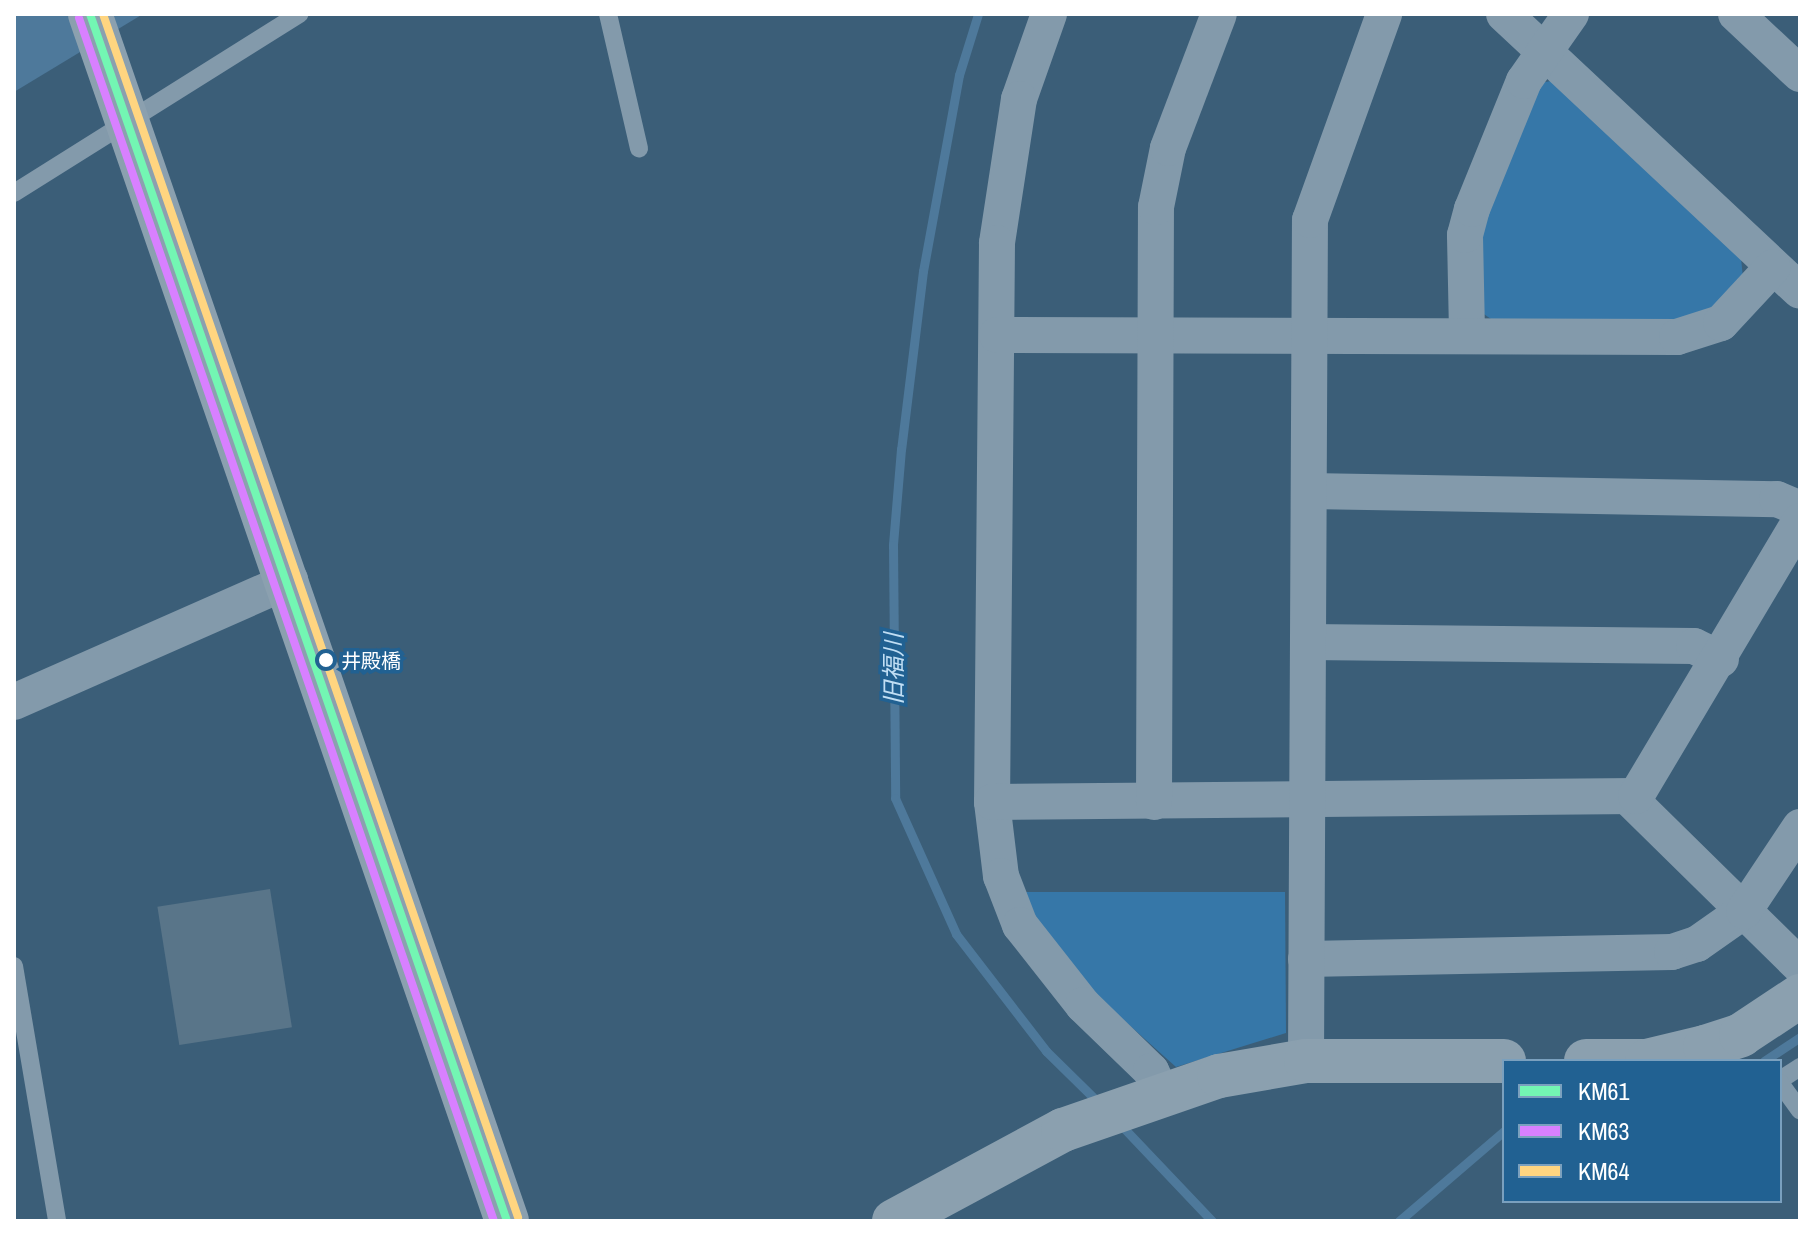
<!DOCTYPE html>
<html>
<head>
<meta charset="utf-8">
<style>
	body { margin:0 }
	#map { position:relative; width:1814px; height:1235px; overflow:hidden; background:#3b5e78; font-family:"Archivo Narrow","Noto Sans JP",sans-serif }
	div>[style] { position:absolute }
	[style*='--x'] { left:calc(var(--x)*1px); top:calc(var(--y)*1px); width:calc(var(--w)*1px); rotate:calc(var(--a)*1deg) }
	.green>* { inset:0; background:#3677a8 }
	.water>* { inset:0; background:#4e799b }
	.stream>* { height:9px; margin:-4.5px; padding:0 4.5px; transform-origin:4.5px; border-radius:4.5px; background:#4e799b }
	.building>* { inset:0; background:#597589; transform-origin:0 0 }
	.lane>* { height:18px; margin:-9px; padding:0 9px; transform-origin:9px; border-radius:9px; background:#839aab }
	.street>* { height:36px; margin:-18px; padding:0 18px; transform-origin:18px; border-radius:18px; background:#839aab }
	.secondary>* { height:44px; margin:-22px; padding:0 22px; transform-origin:22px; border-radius:22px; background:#8ba0af }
	.bus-1>* { height:8px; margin:-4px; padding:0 4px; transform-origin:4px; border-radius:4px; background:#73f6b3 }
	.bus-2>* { height:8px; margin:-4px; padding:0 4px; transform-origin:4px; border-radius:4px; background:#d880ff }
	.bus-3>* { height:8px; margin:-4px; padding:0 4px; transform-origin:4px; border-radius:4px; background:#ffd580 }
	.dots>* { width:22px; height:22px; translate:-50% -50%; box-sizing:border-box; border:4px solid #216192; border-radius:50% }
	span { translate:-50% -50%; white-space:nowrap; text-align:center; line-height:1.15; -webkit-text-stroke:7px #216192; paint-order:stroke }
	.bus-label { font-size:20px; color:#fff }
	.left { translate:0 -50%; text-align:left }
	.water-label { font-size:24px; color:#c0def4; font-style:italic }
	.frame { position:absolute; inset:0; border:16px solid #fff; pointer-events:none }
	.legend { position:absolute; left:1502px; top:1059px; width:280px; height:144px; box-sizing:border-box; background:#216192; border:2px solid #7aa0be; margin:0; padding:10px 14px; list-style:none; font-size:24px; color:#fff }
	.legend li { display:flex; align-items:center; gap:16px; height:40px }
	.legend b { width:40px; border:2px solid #7aa0be }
</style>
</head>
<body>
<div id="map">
	<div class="green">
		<div style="clip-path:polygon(1556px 80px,1741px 258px,1743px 278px,1712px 311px,1685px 324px,1494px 321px,1475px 308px,1476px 233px,1535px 84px)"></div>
		<div style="clip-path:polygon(1025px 892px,1285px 892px,1286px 1033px,1176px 1067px,1078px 979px,1045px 938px)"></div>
	</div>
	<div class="water">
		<div style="clip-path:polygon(14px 14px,143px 14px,14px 92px)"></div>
	</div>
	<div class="stream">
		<div style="--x:978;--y:14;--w:64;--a:107.3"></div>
		<div style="--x:959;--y:75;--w:199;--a:100.4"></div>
		<div style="--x:923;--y:271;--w:179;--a:97"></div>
		<div style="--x:901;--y:449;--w:96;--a:94.8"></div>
		<div style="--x:893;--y:545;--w:253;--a:89.5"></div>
		<div style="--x:895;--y:798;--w:149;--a:65.8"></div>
		<div style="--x:956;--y:934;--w:148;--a:52.4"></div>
		<div style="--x:1046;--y:1051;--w:76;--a:44.5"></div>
		<div style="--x:1764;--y:1061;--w:43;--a:-33.7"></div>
		<div style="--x:1119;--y:1123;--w:135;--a:46.5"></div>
		<div style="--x:1399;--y:1221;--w:138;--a:-40.6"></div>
	</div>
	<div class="building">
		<div style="left:270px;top:889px;width:140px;height:114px;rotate:81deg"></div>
	</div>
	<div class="lane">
		<div style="--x:608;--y:14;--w:138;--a:77"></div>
		<div style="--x:14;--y:193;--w:337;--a:-32.1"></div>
		<div style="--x:14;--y:966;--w:259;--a:80.4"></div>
		<div style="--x:1780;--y:1080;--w:24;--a:-33"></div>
		<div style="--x:1780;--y:1083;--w:34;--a:54"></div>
	</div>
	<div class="street">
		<div style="--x:1049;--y:14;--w:90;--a:109.4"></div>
		<div style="--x:1019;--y:99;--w:146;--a:98.7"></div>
		<div style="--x:997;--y:243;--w:559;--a:90.51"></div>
		<div style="--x:992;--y:802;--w:75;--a:83.1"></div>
		<div style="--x:1001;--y:876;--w:53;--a:68.8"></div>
		<div style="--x:1020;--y:925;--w:102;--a:51.8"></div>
		<div style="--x:1083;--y:1005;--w:95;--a:44.1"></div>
		<div style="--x:1151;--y:1071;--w:25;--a:64"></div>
		<div style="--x:1504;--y:14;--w:405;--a:43.1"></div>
		<div style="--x:1736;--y:14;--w:88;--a:43.2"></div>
		<div style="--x:1467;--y:332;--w:97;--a:-91.2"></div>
		<div style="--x:1465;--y:235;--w:27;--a:-75"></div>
		<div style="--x:1472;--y:209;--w:138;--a:-67.9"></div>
		<div style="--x:1524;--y:81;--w:82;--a:-55"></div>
		<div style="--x:997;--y:335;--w:680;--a:0.17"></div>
		<div style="--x:1677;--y:337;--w:46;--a:-17.7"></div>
		<div style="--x:1721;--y:323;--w:76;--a:-47.1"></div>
		<div style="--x:1309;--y:491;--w:468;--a:1"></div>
		<div style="--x:1777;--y:499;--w:25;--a:23"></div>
		<div style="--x:1308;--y:642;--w:386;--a:0.6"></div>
		<div style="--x:1694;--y:646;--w:30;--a:26"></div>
		<div style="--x:14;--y:702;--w:302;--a:-23.8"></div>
		<div style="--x:1629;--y:798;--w:240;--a:44.5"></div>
		<div style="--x:992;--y:802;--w:644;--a:-0.53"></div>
		<div style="--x:1636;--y:796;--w:320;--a:-59.2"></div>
		<div style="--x:1154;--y:802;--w:595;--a:-89.81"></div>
		<div style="--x:1156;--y:207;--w:60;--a:-78.5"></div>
		<div style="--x:1168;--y:148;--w:143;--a:-69.2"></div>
		<div style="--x:1306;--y:959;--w:366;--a:-1.1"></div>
		<div style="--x:1672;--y:952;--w:26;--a:-18"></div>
		<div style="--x:1697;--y:944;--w:57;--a:-35.1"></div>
		<div style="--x:1744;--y:911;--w:101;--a:-56.3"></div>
		<div style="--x:1306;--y:1061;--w:841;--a:-89.73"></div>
		<div style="--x:1310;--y:220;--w:219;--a:-70.2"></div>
	</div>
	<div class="secondary">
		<div style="--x:90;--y:14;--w:1277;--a:70.94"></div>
		<div style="--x:1586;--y:1061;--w:61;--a:0"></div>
		<div style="--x:1647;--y:1061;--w:60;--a:-13.6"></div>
		<div style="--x:1705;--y:1047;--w:38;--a:-18"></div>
		<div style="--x:1741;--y:1035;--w:71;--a:-33.5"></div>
		<div style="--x:894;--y:1221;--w:192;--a:-28.3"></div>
		<div style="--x:1063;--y:1130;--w:165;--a:-19.1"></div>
		<div style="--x:1219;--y:1076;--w:88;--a:-9.8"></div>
		<div style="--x:1306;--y:1061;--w:198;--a:0"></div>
	</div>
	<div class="bus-1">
		<div style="--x:90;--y:14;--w:1277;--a:70.94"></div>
	</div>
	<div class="bus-2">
		<div style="--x:79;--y:18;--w:1273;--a:70.97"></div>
	</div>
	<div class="bus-3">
		<div style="--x:103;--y:14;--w:1273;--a:70.97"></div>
	</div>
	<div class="dots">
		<div style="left:326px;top:660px;background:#fff"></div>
	</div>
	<div class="bus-label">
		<span class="left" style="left:341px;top:660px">井殿橋</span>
	</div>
	<div class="water-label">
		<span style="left:894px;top:669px;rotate:-90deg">旧福川</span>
	</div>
	<div class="frame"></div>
	<ul class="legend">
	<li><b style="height:10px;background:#73f6b3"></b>KM61</li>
	<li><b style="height:10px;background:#d880ff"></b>KM63</li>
	<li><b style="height:10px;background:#ffd580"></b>KM64</li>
	</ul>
</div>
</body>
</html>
